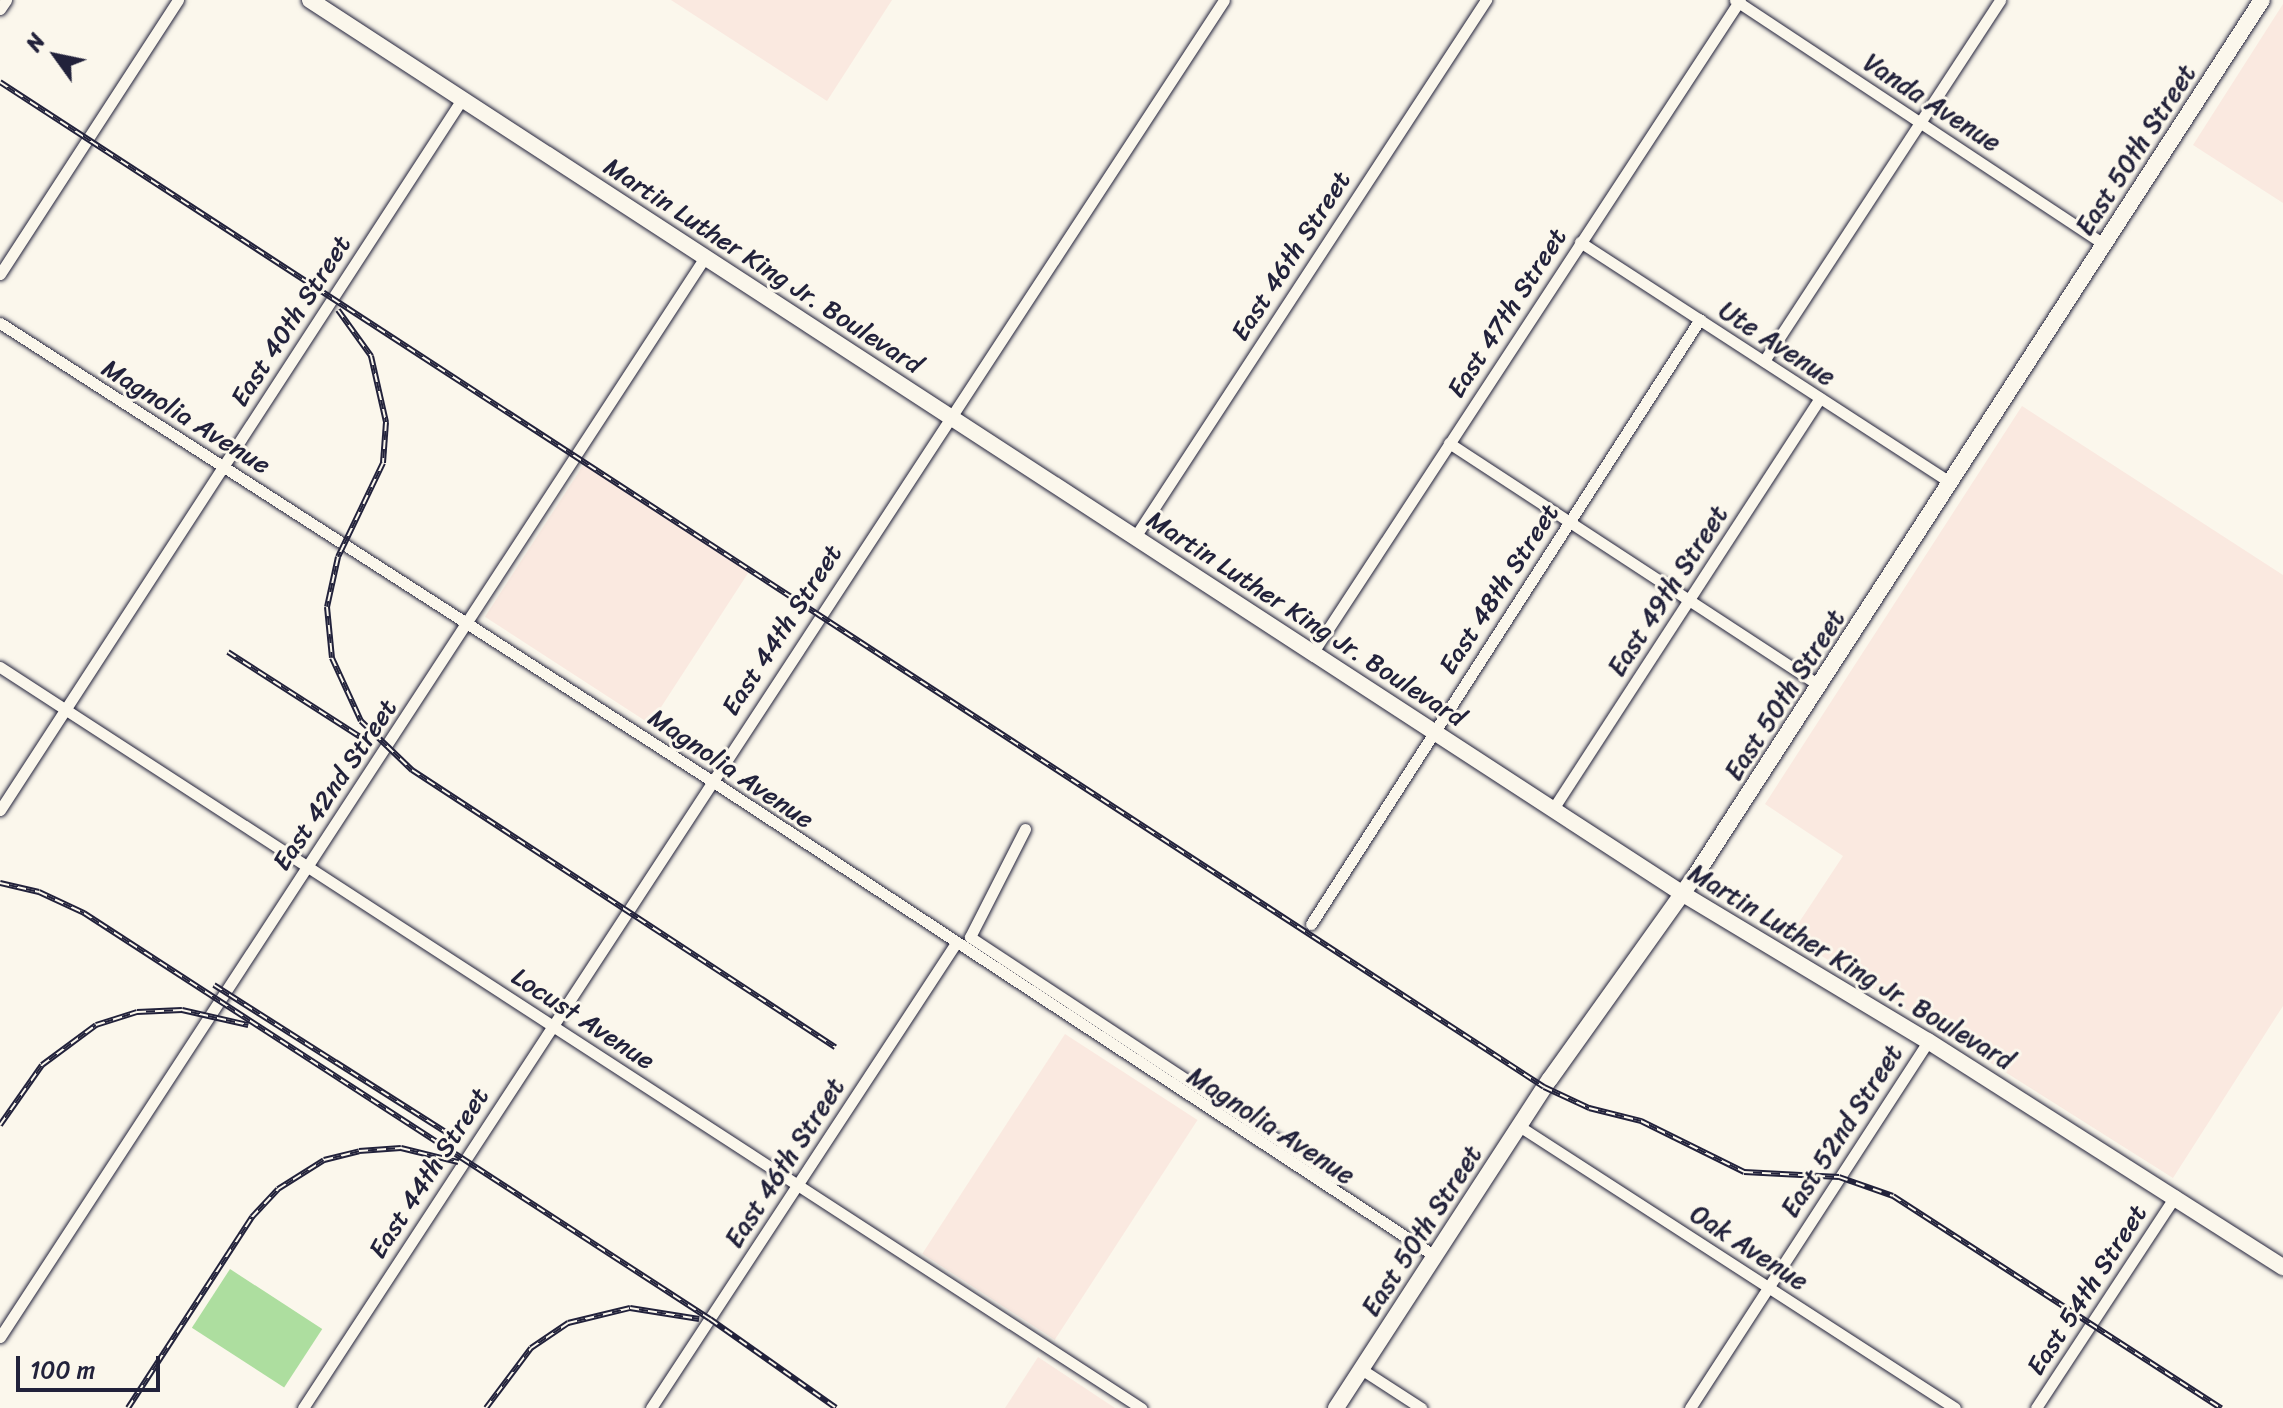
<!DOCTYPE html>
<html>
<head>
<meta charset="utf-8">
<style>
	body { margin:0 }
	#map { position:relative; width:2283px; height:1408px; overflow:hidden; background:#fbf7ec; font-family:Sriracha,sans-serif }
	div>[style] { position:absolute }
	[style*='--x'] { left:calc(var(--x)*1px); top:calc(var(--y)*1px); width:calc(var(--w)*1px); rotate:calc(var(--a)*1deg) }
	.built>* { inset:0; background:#fae9e0; transform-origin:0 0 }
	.green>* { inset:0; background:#adde9f; transform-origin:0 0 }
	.roads { filter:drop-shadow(0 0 2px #22223b) drop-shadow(0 0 2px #22223b) }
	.street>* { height:11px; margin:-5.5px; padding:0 5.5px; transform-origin:5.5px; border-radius:5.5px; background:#fbf7ec }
	.secondary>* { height:16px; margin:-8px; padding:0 8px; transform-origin:8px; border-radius:8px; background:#fbf7ec }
	.rail>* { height:6px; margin-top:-3px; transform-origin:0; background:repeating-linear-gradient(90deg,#fbf7ec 0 9px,#22223b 0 18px); box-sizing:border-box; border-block:2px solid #22223b }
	span { translate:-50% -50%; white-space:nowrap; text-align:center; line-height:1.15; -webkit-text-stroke:6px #fbf7ec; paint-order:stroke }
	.street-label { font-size:26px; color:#22223b }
	.north { position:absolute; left:16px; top:16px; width:80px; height:80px; -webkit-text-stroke:6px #fbf7ec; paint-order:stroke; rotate:303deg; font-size:22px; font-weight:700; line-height:32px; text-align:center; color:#22223b }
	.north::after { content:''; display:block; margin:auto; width:28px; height:36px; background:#22223b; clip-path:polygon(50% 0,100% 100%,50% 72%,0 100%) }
	.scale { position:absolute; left:16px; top:1356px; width:144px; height:36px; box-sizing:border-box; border:4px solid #22223b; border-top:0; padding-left:10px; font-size:24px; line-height:28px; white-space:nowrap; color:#22223b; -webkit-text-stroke:6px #fbf7ec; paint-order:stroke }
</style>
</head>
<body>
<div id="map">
	<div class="built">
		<div style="clip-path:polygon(671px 0,892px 0,827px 101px)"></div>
		<div style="clip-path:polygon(2283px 4px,2283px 203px,2193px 145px)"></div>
		<div style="clip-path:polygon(2022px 406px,2283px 575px,2283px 1006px,2173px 1178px,1790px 936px,1843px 856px,1765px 804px)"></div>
		<div style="left:584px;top:464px;width:197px;height:182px;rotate:33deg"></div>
		<div style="left:1065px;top:1034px;width:158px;height:262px;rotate:33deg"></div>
		<div style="clip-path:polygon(1038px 1357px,1115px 1408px,1005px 1408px)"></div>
	</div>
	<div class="green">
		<div style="left:230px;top:1269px;width:110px;height:70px;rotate:33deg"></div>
	</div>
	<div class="roads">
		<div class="street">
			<div style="--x:1735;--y:0;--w:442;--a:33.5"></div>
			<div style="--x:0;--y:9;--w:11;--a:-56"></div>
			<div style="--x:1580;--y:242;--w:442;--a:33"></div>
			<div style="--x:0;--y:274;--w:327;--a:-57"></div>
			<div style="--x:0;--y:323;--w:843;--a:32.75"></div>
			<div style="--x:709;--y:779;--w:869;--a:33.31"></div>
			<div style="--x:1764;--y:361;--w:431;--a:-56.8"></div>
			<div style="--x:1449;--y:443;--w:443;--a:33.2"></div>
			<div style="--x:1135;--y:537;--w:642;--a:-56.83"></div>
			<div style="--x:1313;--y:652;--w:779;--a:-56.78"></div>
			<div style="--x:0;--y:667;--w:1361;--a:33"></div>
			<div style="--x:1553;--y:809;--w:490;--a:-57"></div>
			<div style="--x:0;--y:810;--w:848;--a:-56.98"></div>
			<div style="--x:1025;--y:829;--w:121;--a:117"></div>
			<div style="--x:970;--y:937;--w:440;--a:33.4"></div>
			<div style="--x:1311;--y:924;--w:719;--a:-57.26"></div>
			<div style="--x:1519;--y:1126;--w:519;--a:32.89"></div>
			<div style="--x:0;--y:1337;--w:1290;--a:-56.86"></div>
			<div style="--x:1361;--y:1369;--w:72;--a:33"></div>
			<div style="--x:303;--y:1408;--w:1682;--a:-56.81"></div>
			<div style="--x:651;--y:1408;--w:556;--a:-56.74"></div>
			<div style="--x:1690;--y:1408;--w:437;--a:-57"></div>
			<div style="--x:2036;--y:1408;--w:254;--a:-56.7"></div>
		</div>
		<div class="secondary">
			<div style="--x:310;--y:0;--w:1638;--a:33.07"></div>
			<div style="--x:1683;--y:894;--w:286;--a:31"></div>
			<div style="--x:1928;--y:1041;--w:421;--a:32.5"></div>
			<div style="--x:1336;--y:1408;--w:392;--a:-57"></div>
			<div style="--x:1550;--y:1079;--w:249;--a:-54.5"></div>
			<div style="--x:1695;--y:876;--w:1043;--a:-57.09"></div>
		</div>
	</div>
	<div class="rail">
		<div style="--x:0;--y:82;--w:1842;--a:33.06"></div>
		<div style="--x:1544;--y:1087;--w:50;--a:25"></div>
		<div style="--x:1589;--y:1108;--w:54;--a:14"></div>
		<div style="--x:1641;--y:1121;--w:115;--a:26.3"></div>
		<div style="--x:1744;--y:1172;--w:95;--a:3"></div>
		<div style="--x:1839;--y:1177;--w:57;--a:19.4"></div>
		<div style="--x:1893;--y:1196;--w:391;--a:32.9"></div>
		<div style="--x:338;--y:310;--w:57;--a:54.3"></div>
		<div style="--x:371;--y:356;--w:68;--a:77.2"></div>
		<div style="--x:386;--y:422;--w:41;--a:94.2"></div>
		<div style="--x:383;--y:463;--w:104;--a:115.6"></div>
		<div style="--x:338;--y:557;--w:51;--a:102.4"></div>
		<div style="--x:327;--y:607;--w:51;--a:84.4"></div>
		<div style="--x:332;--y:658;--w:69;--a:65.3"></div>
		<div style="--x:361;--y:721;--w:71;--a:43.9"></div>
		<div style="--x:412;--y:770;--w:506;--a:33.22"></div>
		<div style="--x:228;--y:652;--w:172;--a:32.7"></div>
		<div style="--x:0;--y:883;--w:40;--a:13"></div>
		<div style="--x:39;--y:892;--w:50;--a:25"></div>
		<div style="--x:84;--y:913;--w:746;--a:32.97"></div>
		<div style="--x:710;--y:1319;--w:154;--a:35.2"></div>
		<div style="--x:214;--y:985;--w:293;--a:32.4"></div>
		<div style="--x:0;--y:1125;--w:73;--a:-55"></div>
		<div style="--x:42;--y:1065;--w:67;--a:-36.5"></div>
		<div style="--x:96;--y:1025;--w:43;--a:-17.6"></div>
		<div style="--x:137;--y:1012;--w:45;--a:-2.5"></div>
		<div style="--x:182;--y:1010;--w:68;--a:12.8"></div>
		<div style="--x:128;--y:1408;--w:228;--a:-57"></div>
		<div style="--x:252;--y:1217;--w:38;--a:-47"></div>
		<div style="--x:278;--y:1189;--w:54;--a:-32.2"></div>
		<div style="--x:324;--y:1160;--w:36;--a:-14"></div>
		<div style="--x:359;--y:1151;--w:42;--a:-4.1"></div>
		<div style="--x:401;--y:1148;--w:59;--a:13.8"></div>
		<div style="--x:486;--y:1408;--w:75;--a:-53.1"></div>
		<div style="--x:531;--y:1348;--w:45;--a:-34"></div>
		<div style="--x:568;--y:1323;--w:64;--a:-13.6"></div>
		<div style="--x:630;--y:1308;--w:70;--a:9.1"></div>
	</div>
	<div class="street-label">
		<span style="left:1932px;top:103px;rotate:33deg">Vanda Avenue</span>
		<span style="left:2136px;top:150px;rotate:-57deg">East 50th Street</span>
		<span style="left:1291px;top:256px;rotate:-57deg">East 46th Street</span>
		<span style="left:763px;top:266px;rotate:33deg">Martin Luther King Jr. Boulevard</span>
		<span style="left:1507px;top:313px;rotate:-57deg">East 47th Street</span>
		<span style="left:291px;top:321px;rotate:-57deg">East 40th Street</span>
		<span style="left:1777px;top:344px;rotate:33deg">Ute Avenue</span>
		<span style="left:186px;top:417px;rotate:32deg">Magnolia Avenue</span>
		<span style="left:1499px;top:589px;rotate:-57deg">East 48th Street</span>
		<span style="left:1668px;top:591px;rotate:-57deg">East 49th Street</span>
		<span style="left:1306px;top:619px;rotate:33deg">Martin Luther King Jr. Boulevard</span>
		<span style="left:782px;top:630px;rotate:-57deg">East 44th Street</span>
		<span style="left:1785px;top:695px;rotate:-57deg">East 50th Street</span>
		<span style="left:731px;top:769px;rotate:34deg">Magnolia Avenue</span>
		<span style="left:335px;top:785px;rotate:-56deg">East 42nd Street</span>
		<span style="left:1851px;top:967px;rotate:31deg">Martin Luther King Jr. Boulevard</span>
		<span style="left:583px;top:1019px;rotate:33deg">Locust Avenue</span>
		<span style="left:1271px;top:1126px;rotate:33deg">Magnolia Avenue</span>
		<span style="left:1842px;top:1131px;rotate:-57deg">East 52nd Street</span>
		<span style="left:785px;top:1163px;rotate:-57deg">East 46th Street</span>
		<span style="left:429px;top:1173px;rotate:-57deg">East 44th Street</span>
		<span style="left:1422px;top:1231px;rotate:-57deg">East 50th Street</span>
		<span style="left:1749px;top:1248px;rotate:33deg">Oak Avenue</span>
		<span style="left:2087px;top:1290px;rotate:-57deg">East 54th Street</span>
	</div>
	<div class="north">N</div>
	<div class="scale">100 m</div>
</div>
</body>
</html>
